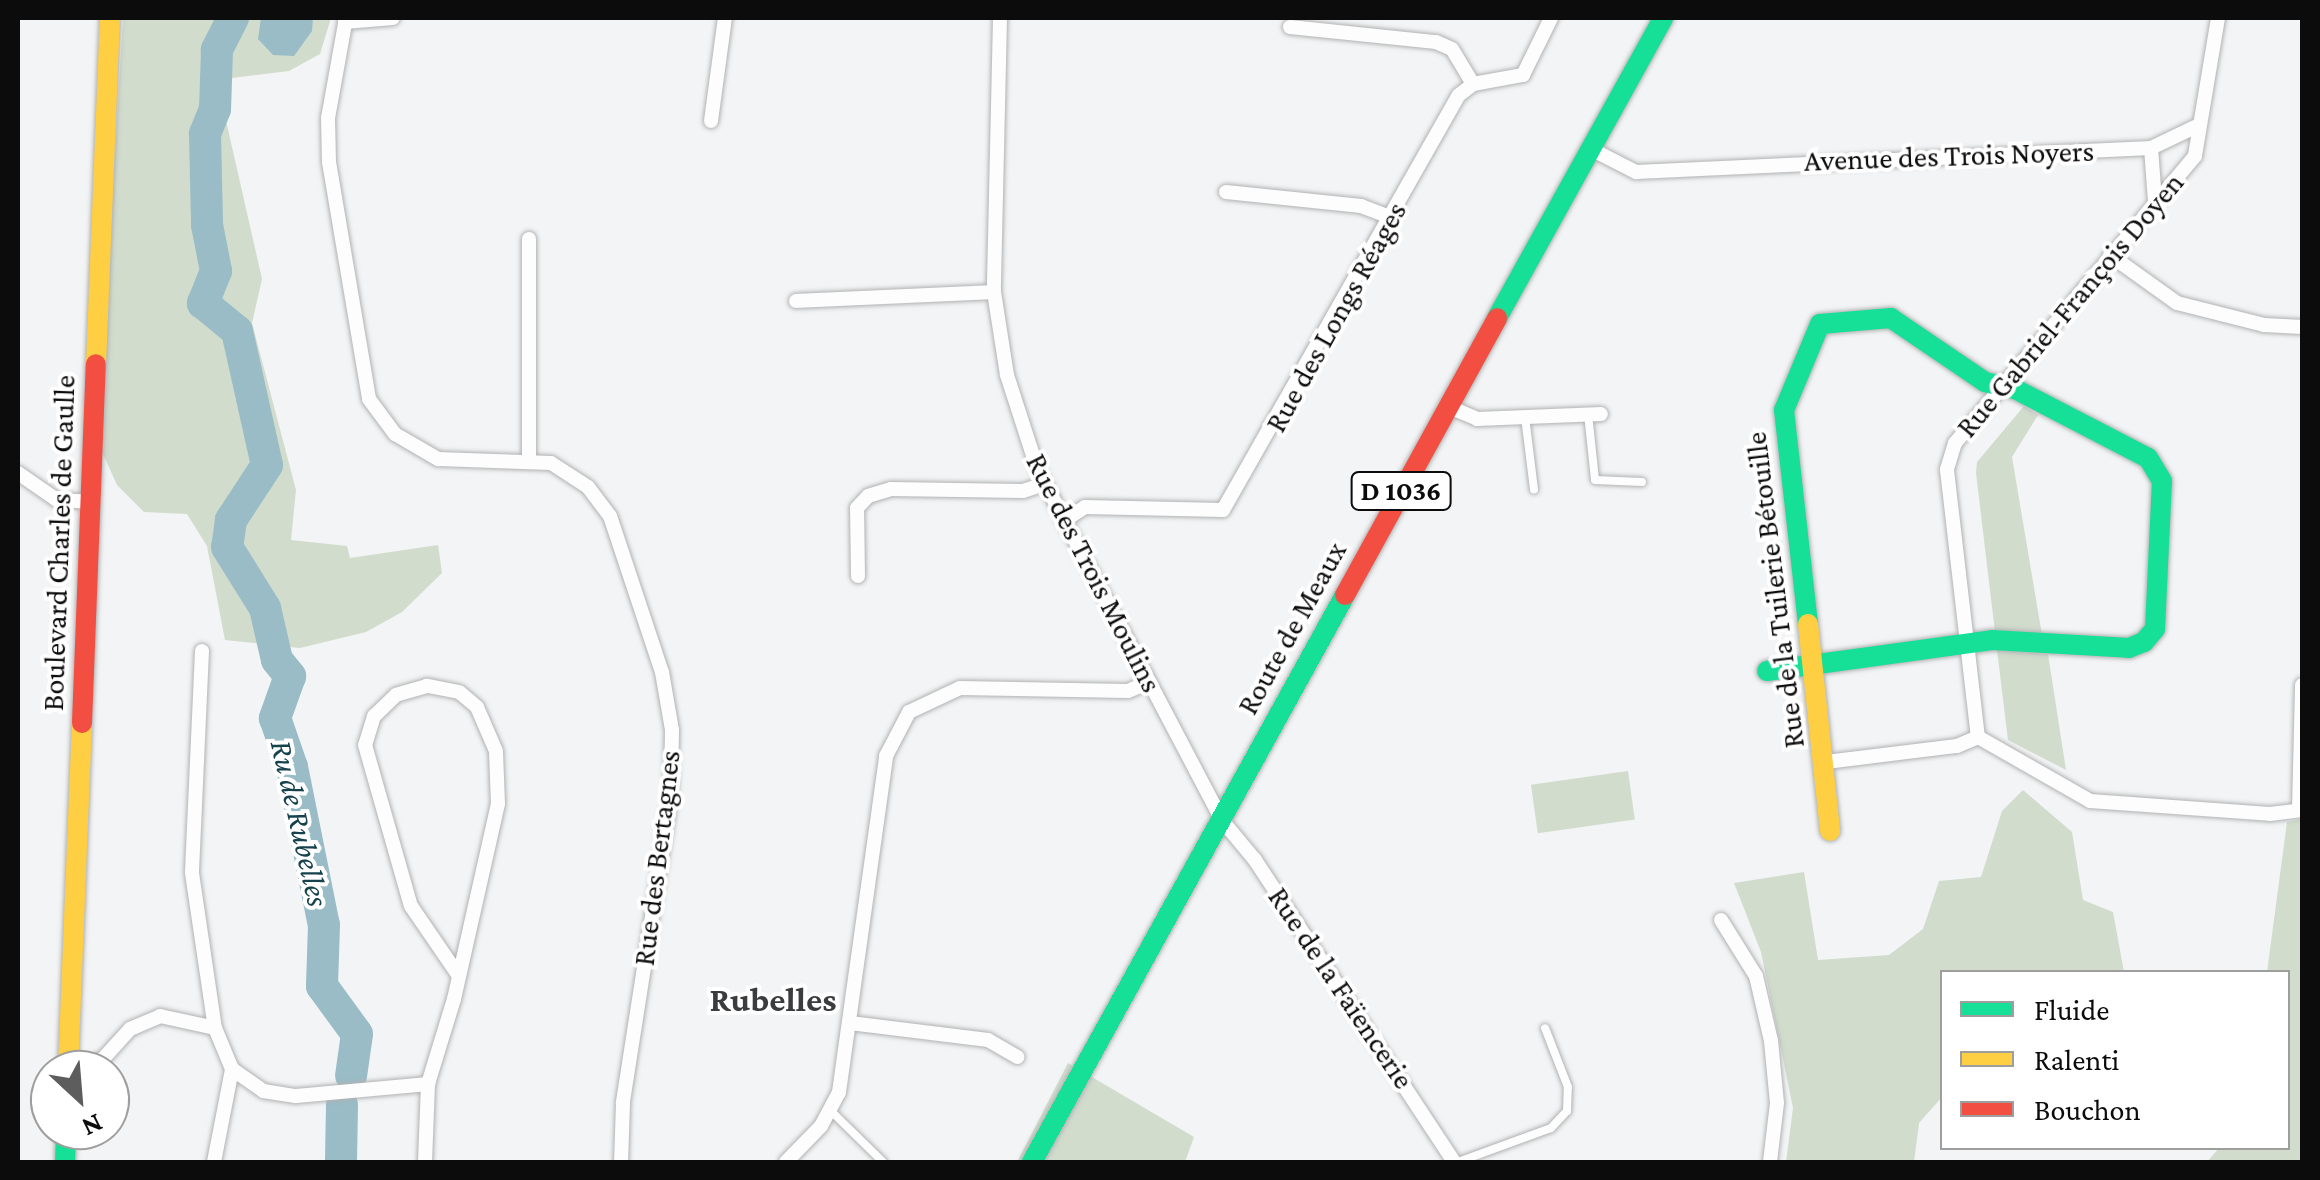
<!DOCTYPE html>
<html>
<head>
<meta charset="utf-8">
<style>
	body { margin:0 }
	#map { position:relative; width:2320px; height:1180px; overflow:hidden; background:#f3f4f5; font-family:"Crimson Pro",serif }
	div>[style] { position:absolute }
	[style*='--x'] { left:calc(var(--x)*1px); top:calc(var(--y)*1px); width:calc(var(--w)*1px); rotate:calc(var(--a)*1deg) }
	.green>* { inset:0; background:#d1dccd; transform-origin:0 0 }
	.water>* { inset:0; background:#99bcc6 }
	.river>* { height:32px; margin:-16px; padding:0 16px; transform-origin:16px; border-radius:16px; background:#99bcc6 }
	.roads { filter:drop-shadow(0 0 2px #b1b2b3) drop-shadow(0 0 2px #b1b2b3) }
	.lane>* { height:8px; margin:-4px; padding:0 4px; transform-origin:4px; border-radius:4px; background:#fdfdfe }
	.street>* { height:14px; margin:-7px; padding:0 7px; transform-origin:7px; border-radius:7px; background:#fdfdfe }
	.fast>* { height:20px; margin:-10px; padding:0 10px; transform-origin:10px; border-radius:10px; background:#16e098 }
	.slow>* { height:20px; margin:-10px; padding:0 10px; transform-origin:10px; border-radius:10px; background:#ffcf43 }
	.jam>* { height:20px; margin:-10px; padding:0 10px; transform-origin:10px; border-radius:10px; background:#f24e42 }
	span { translate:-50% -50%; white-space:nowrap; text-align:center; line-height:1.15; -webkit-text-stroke:8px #fff; paint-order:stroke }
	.shield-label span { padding:2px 8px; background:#fff; border:2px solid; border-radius:8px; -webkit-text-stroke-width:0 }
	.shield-label { font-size:28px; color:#0c0c0d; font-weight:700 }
	.street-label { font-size:30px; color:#0c0c0d }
	.water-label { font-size:32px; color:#15424d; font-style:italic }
	.quarter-label { font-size:35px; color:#3b3c3e; font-weight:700 }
	.frame { position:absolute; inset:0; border:20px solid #0c0c0d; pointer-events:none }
	.legend { position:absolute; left:1940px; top:970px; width:350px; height:180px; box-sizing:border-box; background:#fff; border:2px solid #9e9e9e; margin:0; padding:12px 18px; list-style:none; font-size:30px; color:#0c0c0d }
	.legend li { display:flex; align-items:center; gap:20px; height:50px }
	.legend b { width:50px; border:2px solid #9e9e9e }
	.north { position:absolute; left:30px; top:1050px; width:100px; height:100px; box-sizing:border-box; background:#fff; border:2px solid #9e9e9e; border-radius:50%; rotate:154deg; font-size:28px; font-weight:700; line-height:40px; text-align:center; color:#0c0c0d }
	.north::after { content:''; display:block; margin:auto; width:35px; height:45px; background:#5d5d5e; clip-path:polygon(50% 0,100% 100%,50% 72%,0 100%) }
</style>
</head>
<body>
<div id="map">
	<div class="green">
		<div style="clip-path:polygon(123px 18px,331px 18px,320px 54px,289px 71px,232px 78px,222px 103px,262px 279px,252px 323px,296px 490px,291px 540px,347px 546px,350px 558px,438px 545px,442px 573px,402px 612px,366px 632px,300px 648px,225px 640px,207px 546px,187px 514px,144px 512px,117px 485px,98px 443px)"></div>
		<div style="clip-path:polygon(2024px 406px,2038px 415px,2012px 457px,2042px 635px,1995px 632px,1976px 473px,1977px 462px)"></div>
		<div style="clip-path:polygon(1997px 650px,2048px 654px,2066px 770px,2008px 740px)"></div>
		<div style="left:1628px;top:771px;width:49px;height:98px;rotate:82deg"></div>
		<div style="clip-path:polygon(2023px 790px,2072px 832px,2083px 900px,2113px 912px,2124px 972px,1942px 972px,1942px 1097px,1919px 1123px,1914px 1162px,1786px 1162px,1793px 1108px,1761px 952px,1734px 883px,1804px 872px,1818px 960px,1889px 955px,1923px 929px,1939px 881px,1981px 877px,2002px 811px)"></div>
		<div style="clip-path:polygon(2302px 819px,2302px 1162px,2207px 1162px,2219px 1148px,2288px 1148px,2288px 972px,2267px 972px,2287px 822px)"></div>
		<div style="clip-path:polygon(1068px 1063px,1194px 1137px,1185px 1162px,1017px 1162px)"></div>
	</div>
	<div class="water">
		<div style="clip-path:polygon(261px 18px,313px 18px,312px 31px,294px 56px,273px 55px,258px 39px)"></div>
	</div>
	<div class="river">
		<div style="--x:233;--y:18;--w:36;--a:117"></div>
		<div style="--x:217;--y:50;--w:59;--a:91.9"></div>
		<div style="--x:215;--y:109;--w:27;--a:112"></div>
		<div style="--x:205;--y:134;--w:91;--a:88.7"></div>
		<div style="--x:207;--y:225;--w:47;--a:78.9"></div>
		<div style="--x:216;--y:271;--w:35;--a:112"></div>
		<div style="--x:203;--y:303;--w:44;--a:39.5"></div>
		<div style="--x:237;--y:331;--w:137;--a:77.4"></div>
		<div style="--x:267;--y:465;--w:66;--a:123.2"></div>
		<div style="--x:231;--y:520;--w:27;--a:98"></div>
		<div style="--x:227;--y:547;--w:72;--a:58.1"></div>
		<div style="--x:265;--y:608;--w:53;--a:77"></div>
		<div style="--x:277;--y:660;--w:21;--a:51"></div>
		<div style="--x:290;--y:676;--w:45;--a:109.7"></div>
		<div style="--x:275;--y:718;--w:52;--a:70.9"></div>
		<div style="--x:292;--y:767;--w:161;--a:78.6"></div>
		<div style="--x:324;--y:925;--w:61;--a:91.9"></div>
		<div style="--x:322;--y:986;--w:59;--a:53.9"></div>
		<div style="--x:357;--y:1034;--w:42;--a:98.1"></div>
		<div style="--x:341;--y:1162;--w:57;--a:-89"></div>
	</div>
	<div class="roads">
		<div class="lane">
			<div style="--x:1588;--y:414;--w:66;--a:83.9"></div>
			<div style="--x:1595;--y:480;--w:47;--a:2.4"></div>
			<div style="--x:1525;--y:417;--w:73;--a:82.9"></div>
			<div style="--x:831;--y:1111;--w:73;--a:44.4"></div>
			<div style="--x:1458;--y:1162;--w:99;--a:-20.1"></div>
			<div style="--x:1551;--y:1128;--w:23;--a:-47"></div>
			<div style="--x:1567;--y:1111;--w:24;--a:-88"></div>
			<div style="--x:1568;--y:1087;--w:63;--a:-111.3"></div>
		</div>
		<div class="street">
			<div style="--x:346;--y:18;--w:102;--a:100.2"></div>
			<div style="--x:328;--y:118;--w:44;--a:88.7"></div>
			<div style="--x:329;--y:162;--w:240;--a:80.4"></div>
			<div style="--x:369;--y:399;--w:44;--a:53.4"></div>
			<div style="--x:395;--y:434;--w:50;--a:30.2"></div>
			<div style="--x:438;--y:459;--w:113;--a:2"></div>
			<div style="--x:551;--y:463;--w:44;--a:33"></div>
			<div style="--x:588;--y:487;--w:36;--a:53"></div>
			<div style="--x:610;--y:516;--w:164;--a:71.6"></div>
			<div style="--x:662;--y:672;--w:59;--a:80.2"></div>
			<div style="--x:672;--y:730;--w:65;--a:90.9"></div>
			<div style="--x:671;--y:795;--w:312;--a:98.9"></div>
			<div style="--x:623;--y:1103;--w:59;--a:91.9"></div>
			<div style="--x:1000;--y:18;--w:274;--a:91.3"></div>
			<div style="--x:994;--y:292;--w:84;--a:81.1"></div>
			<div style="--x:1007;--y:375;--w:98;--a:72.1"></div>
			<div style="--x:1037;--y:468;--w:396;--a:62.3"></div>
			<div style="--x:1221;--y:819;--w:53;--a:50.3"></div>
			<div style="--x:1255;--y:860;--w:362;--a:56.6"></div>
			<div style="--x:2218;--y:18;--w:140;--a:99.5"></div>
			<div style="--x:2195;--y:156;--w:374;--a:129.9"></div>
			<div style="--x:1955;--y:443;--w:28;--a:107"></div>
			<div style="--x:1947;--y:470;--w:269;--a:83.4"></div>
			<div style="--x:1978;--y:737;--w:129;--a:29.7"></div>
			<div style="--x:2090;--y:801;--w:180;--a:4.1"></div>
			<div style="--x:2270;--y:814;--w:32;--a:-7"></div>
			<div style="--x:345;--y:22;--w:48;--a:-4.8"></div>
			<div style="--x:1290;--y:27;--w:147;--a:5.9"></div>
			<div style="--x:1436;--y:42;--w:17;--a:24"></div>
			<div style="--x:1452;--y:49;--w:41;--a:59"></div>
			<div style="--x:711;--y:121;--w:104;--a:-82.3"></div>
			<div style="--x:2151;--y:148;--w:53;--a:85.7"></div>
			<div style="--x:1591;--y:149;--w:51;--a:27.1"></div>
			<div style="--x:1636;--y:172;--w:516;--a:-2.67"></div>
			<div style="--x:2151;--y:148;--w:49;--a:-25.5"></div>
			<div style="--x:1226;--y:192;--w:136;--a:5.9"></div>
			<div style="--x:1361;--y:206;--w:33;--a:21"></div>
			<div style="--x:2110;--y:255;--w:82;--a:35.6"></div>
			<div style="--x:2177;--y:303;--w:90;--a:14.2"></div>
			<div style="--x:2264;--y:325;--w:38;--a:3"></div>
			<div style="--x:796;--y:301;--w:198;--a:-2.6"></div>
			<div style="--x:1447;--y:406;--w:33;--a:23"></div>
			<div style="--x:1477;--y:419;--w:124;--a:-2.3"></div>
			<div style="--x:529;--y:459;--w:220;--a:-90"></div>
			<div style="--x:18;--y:473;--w:47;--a:34.7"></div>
			<div style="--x:57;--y:500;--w:34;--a:3"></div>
			<div style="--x:1065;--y:520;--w:24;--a:-33"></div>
			<div style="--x:1085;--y:507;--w:138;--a:1.2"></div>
			<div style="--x:1223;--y:510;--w:477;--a:-60.4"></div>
			<div style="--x:1459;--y:95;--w:18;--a:-38"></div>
			<div style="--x:1473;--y:84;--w:51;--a:-10.2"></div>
			<div style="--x:1523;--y:75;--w:64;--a:-63.8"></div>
			<div style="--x:858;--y:576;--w:68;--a:-90.8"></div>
			<div style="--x:857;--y:508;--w:16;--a:-47"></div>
			<div style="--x:868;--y:496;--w:24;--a:-17"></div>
			<div style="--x:891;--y:489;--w:132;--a:0.9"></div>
			<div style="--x:1023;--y:491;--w:22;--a:-18"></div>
			<div style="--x:202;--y:651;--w:222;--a:92.6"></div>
			<div style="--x:192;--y:873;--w:157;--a:81.6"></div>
			<div style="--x:215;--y:1028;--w:44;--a:67.5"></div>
			<div style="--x:232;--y:1069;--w:38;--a:35"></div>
			<div style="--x:263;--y:1091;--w:33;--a:9"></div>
			<div style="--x:296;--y:1096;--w:133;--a:-5.2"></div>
			<div style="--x:1826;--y:762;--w:132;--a:-7"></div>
			<div style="--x:1957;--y:746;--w:23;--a:-23"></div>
			<div style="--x:2299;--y:810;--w:125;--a:-88.6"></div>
			<div style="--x:1721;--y:920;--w:66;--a:58"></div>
			<div style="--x:1756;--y:976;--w:67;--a:77"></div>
			<div style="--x:1771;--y:1041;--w:62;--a:84.5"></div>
			<div style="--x:1777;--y:1103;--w:59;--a:96.8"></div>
			<div style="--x:850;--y:1023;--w:139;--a:7"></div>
			<div style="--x:988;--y:1040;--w:34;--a:30"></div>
			<div style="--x:69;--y:1067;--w:34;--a:-12"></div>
			<div style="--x:102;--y:1060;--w:42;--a:-47.9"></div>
			<div style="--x:130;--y:1029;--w:33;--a:-23"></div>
			<div style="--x:160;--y:1016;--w:56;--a:12.3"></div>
			<div style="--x:214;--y:1162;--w:95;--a:-79"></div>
			<div style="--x:425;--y:1162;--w:78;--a:-87.8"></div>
			<div style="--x:428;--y:1084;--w:89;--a:-73"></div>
			<div style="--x:454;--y:999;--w:200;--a:-77.3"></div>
			<div style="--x:498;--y:804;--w:53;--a:-92.2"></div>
			<div style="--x:496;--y:751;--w:48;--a:-113.4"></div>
			<div style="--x:477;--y:707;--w:23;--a:-140"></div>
			<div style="--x:459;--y:692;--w:33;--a:-169"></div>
			<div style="--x:427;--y:686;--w:32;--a:164"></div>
			<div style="--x:396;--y:695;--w:30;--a:136"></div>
			<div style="--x:374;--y:716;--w:30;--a:107"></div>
			<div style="--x:365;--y:745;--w:167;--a:74.1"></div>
			<div style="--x:411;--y:906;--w:85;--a:55.6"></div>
			<div style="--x:786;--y:1162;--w:50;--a:-45.8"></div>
			<div style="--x:821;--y:1126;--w:38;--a:-62"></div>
			<div style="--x:839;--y:1092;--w:339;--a:-82"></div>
			<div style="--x:886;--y:756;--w:50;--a:-62.4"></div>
			<div style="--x:909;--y:712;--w:56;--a:-25.2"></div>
			<div style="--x:960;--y:688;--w:168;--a:1"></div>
			<div style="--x:1128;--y:691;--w:23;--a:-23"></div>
		</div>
		<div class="fast">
			<div style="--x:1497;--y:318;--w:343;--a:-61"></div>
			<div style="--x:1767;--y:671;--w:227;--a:-7.8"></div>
			<div style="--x:1992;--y:640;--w:137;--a:3.3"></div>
			<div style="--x:2129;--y:648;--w:16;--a:-22"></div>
			<div style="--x:2144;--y:642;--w:17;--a:-50"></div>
			<div style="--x:2155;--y:629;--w:148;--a:-87.3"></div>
			<div style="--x:2162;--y:481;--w:27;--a:-121"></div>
			<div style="--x:2148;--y:458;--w:150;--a:-152.6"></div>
			<div style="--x:2015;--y:389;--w:31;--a:-167"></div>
			<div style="--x:1985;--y:382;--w:114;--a:-145.8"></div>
			<div style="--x:1891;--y:318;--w:71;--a:175.2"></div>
			<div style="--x:1820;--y:324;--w:93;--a:112.7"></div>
			<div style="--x:1784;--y:410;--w:215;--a:83.6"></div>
			<div style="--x:65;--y:1162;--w:32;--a:-88"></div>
			<div style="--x:1032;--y:1162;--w:648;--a:-61.1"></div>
		</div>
		<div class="slow">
			<div style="--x:96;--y:364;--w:346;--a:-87.7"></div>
			<div style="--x:1808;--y:624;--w:208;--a:83.9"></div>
			<div style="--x:68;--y:1070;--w:347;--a:-87.7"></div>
		</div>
		<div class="jam">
			<div style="--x:1345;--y:595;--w:316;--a:-61.2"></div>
			<div style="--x:82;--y:723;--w:359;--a:-87.8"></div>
		</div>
	</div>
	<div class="shield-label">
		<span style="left:1401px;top:491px">D 1036</span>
	</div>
	<div class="street-label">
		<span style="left:1949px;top:156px;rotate:-2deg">Avenue des Trois Noyers</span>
		<span style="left:2070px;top:305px;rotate:-50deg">Rue Gabriel-François Doyen</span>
		<span style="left:1336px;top:317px;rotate:-61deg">Rue des Longs Réages</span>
		<span style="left:59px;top:543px;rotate:-88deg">Boulevard Charles de Gaulle</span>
		<span style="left:1094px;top:573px;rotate:63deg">Rue des Trois Moulins</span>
		<span style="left:1775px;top:590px;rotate:-97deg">Rue de la Tuilerie Bétouille</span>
		<span style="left:1292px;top:628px;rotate:-61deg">Route de Meaux</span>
		<span style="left:657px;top:858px;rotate:-83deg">Rue des Bertagnes</span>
		<span style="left:1341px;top:988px;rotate:56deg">Rue de la Faïencerie</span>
	</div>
	<div class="water-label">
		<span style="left:300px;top:823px;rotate:77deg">Ru de Rubelles</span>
	</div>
	<div class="quarter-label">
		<span style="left:773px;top:1000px">Rubelles</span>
	</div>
	<div class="frame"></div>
	<ul class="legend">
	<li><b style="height:12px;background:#16e098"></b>Fluide</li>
	<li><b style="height:12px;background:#ffcf43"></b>Ralenti</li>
	<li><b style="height:12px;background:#f24e42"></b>Bouchon</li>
	</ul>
	<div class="north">N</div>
</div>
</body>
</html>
